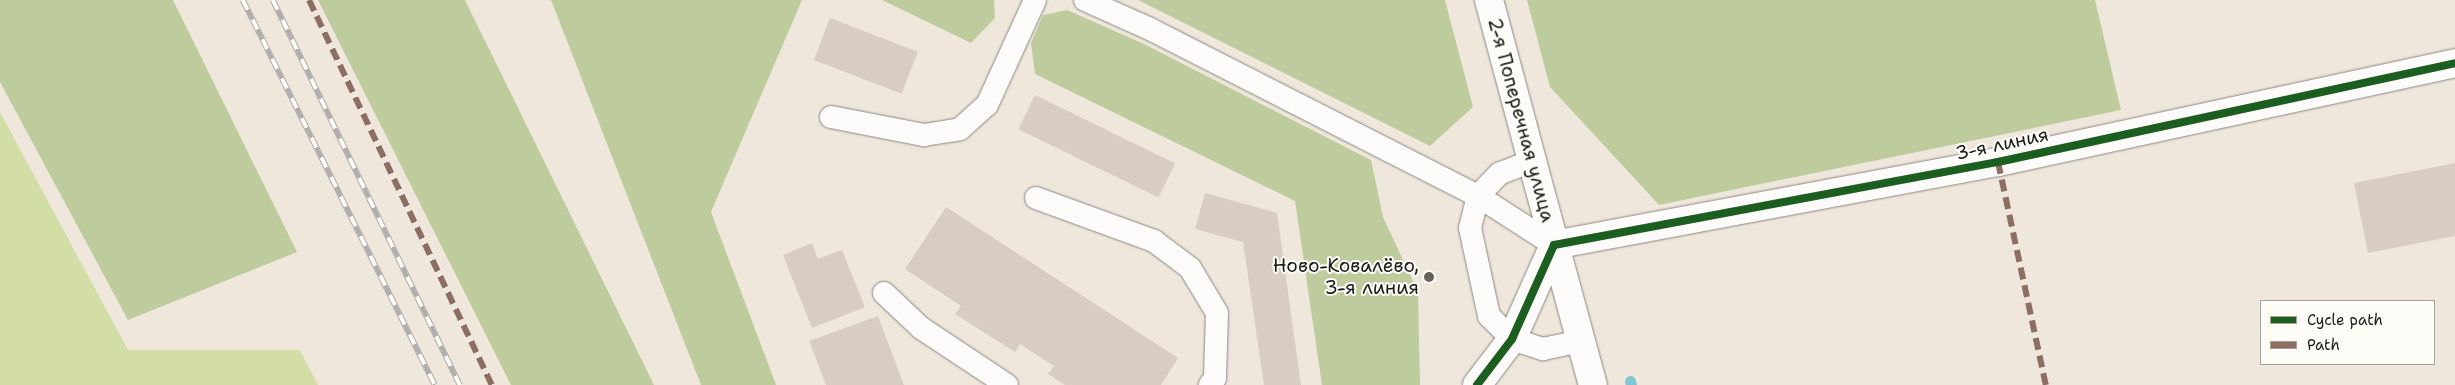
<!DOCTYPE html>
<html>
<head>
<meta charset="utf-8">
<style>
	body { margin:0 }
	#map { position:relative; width:2455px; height:385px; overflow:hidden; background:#efe7dc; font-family:"Shantell Sans",sans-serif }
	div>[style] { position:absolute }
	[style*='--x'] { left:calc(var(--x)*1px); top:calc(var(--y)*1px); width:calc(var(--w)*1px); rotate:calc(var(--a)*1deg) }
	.green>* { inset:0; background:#d3dda6 }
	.forest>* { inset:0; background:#becc9d }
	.stream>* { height:11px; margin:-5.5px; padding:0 5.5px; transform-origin:5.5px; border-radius:5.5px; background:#80c5d2 }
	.building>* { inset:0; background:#d9ccc2; transform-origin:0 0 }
	.roads { filter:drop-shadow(0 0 1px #8c8883) drop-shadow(0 0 1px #8c8883) }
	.service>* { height:22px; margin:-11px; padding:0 11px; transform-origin:11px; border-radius:11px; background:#fdfbfa }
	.minor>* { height:28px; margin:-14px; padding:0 14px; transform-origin:14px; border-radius:14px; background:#fdfbfa }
	.tertiary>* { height:28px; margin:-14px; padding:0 14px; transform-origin:14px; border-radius:14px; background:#fdfbfa }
	.rail>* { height:5.5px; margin-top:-2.75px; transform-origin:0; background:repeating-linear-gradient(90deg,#fdfcf7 0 11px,#afaeac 0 22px); box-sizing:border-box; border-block:1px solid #afaeac }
	.quiet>* { height:6px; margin-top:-3px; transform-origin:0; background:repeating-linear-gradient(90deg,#8d6e63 0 12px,transparent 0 18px) }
	.cycleway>* { height:8px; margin:-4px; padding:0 4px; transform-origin:4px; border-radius:4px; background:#1b5e20 }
	.dots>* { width:14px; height:14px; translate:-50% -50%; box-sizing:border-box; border:2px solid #fdfcf7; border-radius:50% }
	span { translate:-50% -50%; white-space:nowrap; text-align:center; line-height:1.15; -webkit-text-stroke:4px #fdfcf7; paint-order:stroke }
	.street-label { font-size:19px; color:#1c1c1c }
	.poi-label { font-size:19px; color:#1c1c1c }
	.right { translate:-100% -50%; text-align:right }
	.legend { position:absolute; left:2260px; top:300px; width:175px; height:65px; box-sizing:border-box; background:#fdfcf7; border:1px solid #a3a29f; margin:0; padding:6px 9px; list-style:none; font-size:15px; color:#1c1c1c }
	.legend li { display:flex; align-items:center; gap:10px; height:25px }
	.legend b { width:25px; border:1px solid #a3a29f }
</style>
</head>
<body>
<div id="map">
	<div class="green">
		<div style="clip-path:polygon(0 112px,128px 350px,300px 350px,318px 385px,0 385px)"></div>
	</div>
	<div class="forest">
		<div style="clip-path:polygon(0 0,173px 0,297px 252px,128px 320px,0 82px)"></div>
		<div style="clip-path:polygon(318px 0,465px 0,654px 385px,511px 385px)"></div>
		<div style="clip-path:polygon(551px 0,802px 0,711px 212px,776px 385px,701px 385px)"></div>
		<div style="clip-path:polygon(882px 0,994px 0,995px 18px,971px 43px)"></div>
		<div style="clip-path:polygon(1138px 0,1445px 0,1473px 107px,1430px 146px)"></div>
		<div style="clip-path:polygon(1527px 0,2095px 0,2121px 110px,1659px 205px,1550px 87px)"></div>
		<div style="clip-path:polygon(1067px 10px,1144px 44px,1371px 160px,1383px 217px,1418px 292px,1420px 385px,1322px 385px,1295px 201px,1035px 74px,1031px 43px,1043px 15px)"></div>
	</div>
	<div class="stream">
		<div style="--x:1630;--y:381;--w:4;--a:76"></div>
	</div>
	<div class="building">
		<div style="left:830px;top:18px;width:94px;height:45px;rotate:21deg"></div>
		<div style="left:1035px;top:95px;width:156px;height:38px;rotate:26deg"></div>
		<div style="clip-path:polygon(2455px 163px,2455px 236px,2368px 253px,2354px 183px)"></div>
		<div style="clip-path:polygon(1205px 193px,1277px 213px,1301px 385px,1264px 385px,1243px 242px,1195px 229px)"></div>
		<div style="clip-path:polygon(946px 207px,1178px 358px,1161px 385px,1065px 385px,1048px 374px,1054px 366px,1020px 344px,1015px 352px,955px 314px,961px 306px,905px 269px)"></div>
		<div style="clip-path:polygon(812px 243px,818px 259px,842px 250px,865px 307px,812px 328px,783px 255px)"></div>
		<div style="clip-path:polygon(878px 316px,904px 385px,826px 385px,809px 341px)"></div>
	</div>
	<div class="roads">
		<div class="service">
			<div style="--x:1085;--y:0;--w:71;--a:24"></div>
			<div style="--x:1150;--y:29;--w:368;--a:27"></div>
			<div style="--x:1478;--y:196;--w:90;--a:32.8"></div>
			<div style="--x:831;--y:117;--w:95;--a:11"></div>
			<div style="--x:924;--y:135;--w:36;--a:-9"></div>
			<div style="--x:960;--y:129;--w:36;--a:-42"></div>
			<div style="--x:987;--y:105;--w:115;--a:-65.4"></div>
			<div style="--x:1532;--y:161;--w:34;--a:159"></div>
			<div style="--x:1500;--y:173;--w:32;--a:134"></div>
			<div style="--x:1478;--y:196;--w:33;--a:104"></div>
			<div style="--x:1470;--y:228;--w:90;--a:77.8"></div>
			<div style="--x:1489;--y:316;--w:33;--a:45"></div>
			<div style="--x:1512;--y:339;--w:33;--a:18"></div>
			<div style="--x:1543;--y:349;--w:40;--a:-12"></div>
			<div style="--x:1036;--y:198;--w:126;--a:20"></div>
			<div style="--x:1154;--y:241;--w:45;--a:36.9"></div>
			<div style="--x:1190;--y:268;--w:52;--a:59"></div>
			<div style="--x:1217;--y:313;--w:65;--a:91.8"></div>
			<div style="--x:1215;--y:378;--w:9;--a:126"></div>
			<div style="--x:884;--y:293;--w:51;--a:43.4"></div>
			<div style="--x:921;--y:328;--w:103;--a:33.5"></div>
		</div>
		<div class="minor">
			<div style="--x:1489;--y:0;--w:167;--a:75"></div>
			<div style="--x:1477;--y:385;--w:58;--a:-52.7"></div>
			<div style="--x:1512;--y:339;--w:103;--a:-65.9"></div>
			<div style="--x:1554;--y:245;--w:452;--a:-10.6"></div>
			<div style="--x:1998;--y:162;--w:468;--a:-12.2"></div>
		</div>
		<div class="tertiary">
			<div style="--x:1532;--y:161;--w:232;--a:74.8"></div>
		</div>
	</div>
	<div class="rail">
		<div style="--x:243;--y:0;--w:430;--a:63.5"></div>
		<div style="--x:273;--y:0;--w:428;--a:64.1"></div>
	</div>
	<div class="quiet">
		<div style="--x:309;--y:0;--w:426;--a:64.6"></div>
		<div style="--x:1998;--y:162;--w:228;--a:77.9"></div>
	</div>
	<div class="cycleway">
		<div style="--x:1477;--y:385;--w:58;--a:-52.7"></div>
		<div style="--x:1512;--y:339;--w:103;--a:-65.9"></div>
		<div style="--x:1554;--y:245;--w:452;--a:-10.6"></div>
		<div style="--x:1998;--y:162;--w:468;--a:-12.2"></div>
	</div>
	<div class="dots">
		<div style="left:1429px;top:277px;background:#66635f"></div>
	</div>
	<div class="street-label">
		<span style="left:1521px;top:120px;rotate:75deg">2-я Поперечная улица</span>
		<span style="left:2002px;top:144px;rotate:-12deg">3-я линия</span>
	</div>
	<div class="poi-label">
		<span class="right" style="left:1419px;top:277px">Ново-Ковалёво,<br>3-я линия</span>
	</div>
	<ul class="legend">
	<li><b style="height:6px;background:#1b5e20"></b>Cycle path</li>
	<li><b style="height:6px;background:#8d6e63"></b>Path</li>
	</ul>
</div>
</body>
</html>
